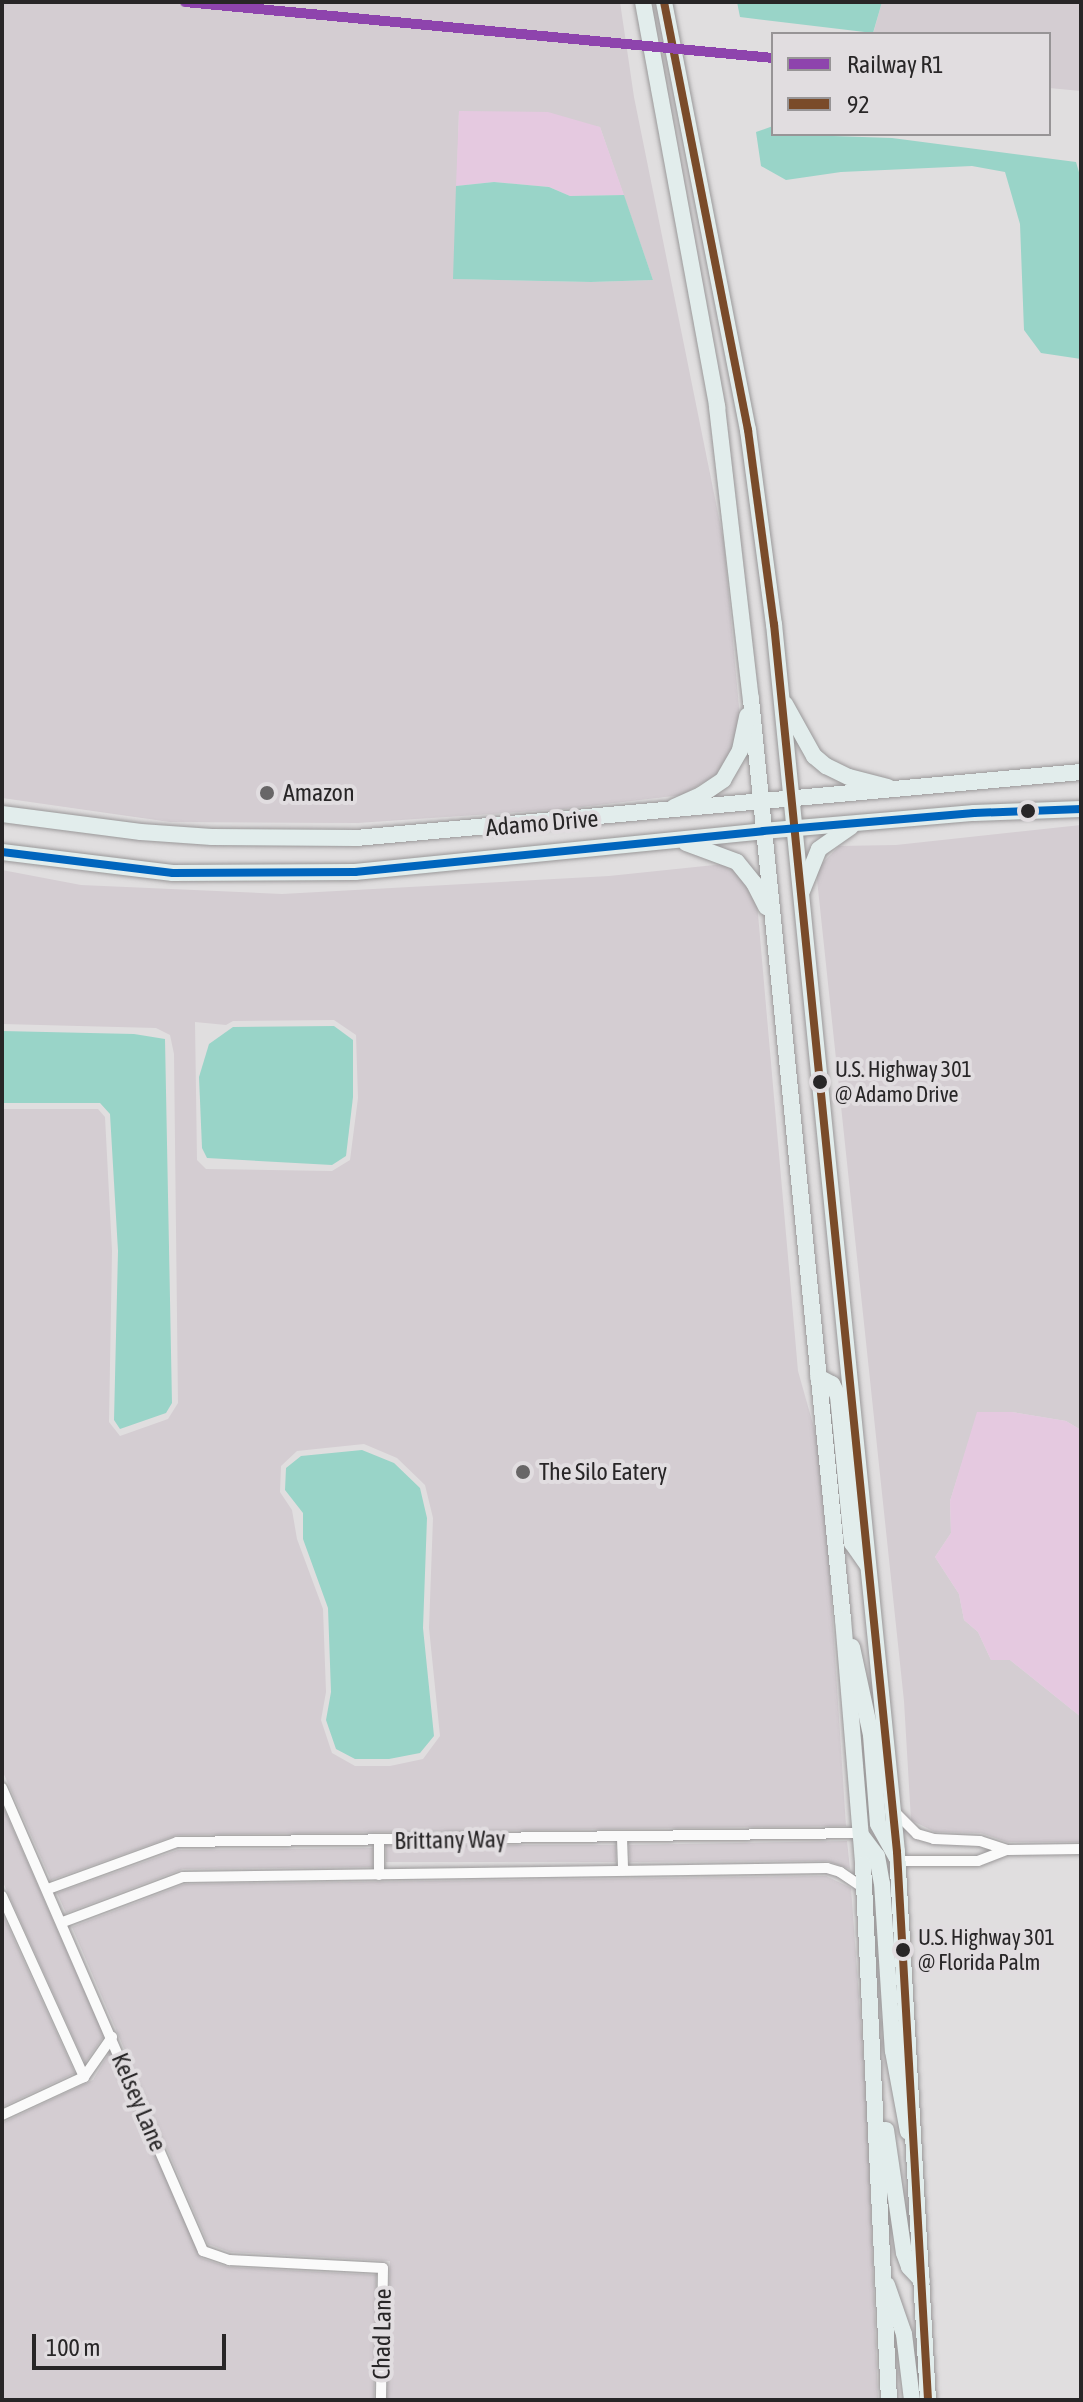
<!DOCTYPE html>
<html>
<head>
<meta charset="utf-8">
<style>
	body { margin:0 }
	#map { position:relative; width:1083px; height:2402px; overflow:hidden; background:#e0dedf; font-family:"Asap Condensed",sans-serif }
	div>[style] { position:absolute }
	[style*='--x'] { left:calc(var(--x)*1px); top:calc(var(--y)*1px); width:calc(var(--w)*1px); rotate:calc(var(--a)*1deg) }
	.built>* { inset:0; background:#d4cdd2; transform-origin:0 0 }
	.green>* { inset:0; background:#e5c9e0 }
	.water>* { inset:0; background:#99d4c8 }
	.roads { filter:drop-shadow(0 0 2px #9a9899) drop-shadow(0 0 2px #9a9899) }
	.street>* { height:10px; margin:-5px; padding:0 5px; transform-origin:5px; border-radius:5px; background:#fafafa }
	.primary>* { height:16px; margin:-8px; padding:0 8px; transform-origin:8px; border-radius:8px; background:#e2edec }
	.bus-1>* { height:8px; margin:-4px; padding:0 4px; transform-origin:4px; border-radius:4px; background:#7a4b2a }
	.bus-2>* { height:8px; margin:-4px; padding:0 4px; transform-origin:4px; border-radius:4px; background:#0065bd }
	.rail-1>* { height:10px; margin:-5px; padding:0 5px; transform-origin:5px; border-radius:5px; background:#8e44ad }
	.dots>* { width:22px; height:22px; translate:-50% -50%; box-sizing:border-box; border:4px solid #e1dde0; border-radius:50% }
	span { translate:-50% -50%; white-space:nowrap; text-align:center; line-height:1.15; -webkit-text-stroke:8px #e1dde0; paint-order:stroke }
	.bus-label { font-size:22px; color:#282627 }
	.left { translate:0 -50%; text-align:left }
	.poi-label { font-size:24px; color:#282627 }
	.street-label { font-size:24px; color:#282627 }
	.frame { position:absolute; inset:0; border:4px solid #282627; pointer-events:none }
	.legend { position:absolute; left:771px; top:32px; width:280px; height:104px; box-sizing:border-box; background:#e1dde0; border:2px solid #979496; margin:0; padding:10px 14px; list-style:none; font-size:24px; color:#282627 }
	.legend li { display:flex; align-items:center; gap:16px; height:40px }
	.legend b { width:40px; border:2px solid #979496 }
	.scale { position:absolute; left:32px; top:2334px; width:194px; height:36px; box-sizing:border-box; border:4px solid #282627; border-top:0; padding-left:10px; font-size:24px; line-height:28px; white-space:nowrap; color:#282627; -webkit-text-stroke:6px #e1dde0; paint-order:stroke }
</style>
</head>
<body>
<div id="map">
	<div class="built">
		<div style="clip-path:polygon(evenodd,2px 2px,620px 2px,634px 97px,724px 543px,740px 718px,734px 747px,718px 774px,682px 795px,564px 809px,357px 823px,170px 822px,2px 798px,2px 2px,459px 111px,600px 127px,653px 280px,591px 282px,454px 279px,459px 111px)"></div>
		<div style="clip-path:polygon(882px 2px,1081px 2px,1081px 91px,1049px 88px,1049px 34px,873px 34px)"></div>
		<div style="clip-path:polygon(1081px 825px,1081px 1430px,1066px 1421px,1012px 1412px,978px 1412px,950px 1501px,951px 1533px,935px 1557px,959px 1594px,964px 1620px,978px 1632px,991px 1660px,1010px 1660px,1081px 1717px,1081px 1842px,1007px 1842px,981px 1833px,935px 1832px,911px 1820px,904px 1701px,816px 870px,839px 846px,896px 845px)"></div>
		<div style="clip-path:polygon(evenodd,724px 864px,739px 873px,757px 903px,798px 1371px,818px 1442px,826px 1517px,846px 1826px,177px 1835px,51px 1880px,2px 1770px,2px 1109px,98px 1109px,105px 1117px,112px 1251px,109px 1422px,120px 1436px,168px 1419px,178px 1403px,174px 1054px,170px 1035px,156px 1028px,2px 1024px,2px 870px,81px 885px,282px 894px,609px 876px,724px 864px,233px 1021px,334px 1020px,356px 1035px,358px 1098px,350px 1160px,332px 1171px,206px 1169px,197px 1160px,195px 1022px,226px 1025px,233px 1021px,724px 864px,364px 1444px,397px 1458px,425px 1485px,433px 1518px,429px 1628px,440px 1736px,423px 1759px,390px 1766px,355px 1766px,332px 1753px,321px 1720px,326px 1692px,323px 1609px,297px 1539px,292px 1510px,280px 1492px,281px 1466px,297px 1451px,364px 1444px)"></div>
		<div style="clip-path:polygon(2px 1804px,104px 2036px,85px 2063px,2px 1880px)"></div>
		<div style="clip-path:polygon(847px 1841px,850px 1869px,827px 1861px,630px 1862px,629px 1845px)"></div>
		<div style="left:616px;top:1845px;width:17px;height:230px;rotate:90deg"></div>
		<div style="clip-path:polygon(373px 1848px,373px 1867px,183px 1869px,66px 1913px,57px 1893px,178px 1850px)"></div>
		<div style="clip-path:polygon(826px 1876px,851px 1888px,867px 2107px,878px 2400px,387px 2400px,390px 2261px,230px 2252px,208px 2244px,72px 1927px,185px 1884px)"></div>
		<div style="clip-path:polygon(2px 1913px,75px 2073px,2px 2107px)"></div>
		<div style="clip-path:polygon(110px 2051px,201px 2258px,228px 2267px,376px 2275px,374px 2400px,2px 2400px,2px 2123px,93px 2080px)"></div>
	</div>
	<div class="green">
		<div style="clip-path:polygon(459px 111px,548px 112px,600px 127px,624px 195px,570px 196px,549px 187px,494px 182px,456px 186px)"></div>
		<div style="clip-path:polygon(977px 1412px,1012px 1412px,1066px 1421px,1081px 1430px,1081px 1717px,1010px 1660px,991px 1660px,978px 1632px,964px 1620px,959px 1594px,935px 1557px,951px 1533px,950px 1501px)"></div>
	</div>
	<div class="water">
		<div style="clip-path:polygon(737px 2px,882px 2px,873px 33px,740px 17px)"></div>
		<div style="clip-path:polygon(773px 126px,773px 134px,892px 138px,1076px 162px,1081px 179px,1081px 359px,1041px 353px,1024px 330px,1020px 224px,1005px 172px,972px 166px,841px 172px,786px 180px,761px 166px,756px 132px)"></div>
		<div style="clip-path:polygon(494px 182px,549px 187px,570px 196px,624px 195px,653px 280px,591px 282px,453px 279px,456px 186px)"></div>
		<div style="clip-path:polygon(334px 1026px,353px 1040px,353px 1097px,346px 1156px,332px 1165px,207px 1158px,202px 1148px,199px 1077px,209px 1044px,233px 1027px)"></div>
		<div style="clip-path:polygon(2px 1031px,134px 1034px,165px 1039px,172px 1403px,166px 1413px,120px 1429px,114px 1420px,118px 1251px,110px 1114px,100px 1103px,2px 1103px)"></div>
		<div style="clip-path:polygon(362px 1450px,394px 1463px,420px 1488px,427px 1518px,423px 1628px,434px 1736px,420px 1753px,389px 1759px,355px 1759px,336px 1749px,326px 1720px,331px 1692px,328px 1608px,303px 1539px,303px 1513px,285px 1490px,286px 1468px,301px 1456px)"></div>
	</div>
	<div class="roads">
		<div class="street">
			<div style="--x:2;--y:1788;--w:505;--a:66.53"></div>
			<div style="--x:203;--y:2251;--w:28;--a:19"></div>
			<div style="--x:229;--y:2260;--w:154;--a:3"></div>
			<div style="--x:383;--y:2268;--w:132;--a:90.9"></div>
			<div style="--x:896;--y:1813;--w:30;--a:45"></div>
			<div style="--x:917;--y:1834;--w:18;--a:16"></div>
			<div style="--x:934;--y:1839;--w:46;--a:2.5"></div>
			<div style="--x:980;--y:1841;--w:28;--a:18"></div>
			<div style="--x:622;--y:1838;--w:31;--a:88"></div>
			<div style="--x:379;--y:1841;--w:34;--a:90"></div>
			<div style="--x:898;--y:1861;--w:80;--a:0"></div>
			<div style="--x:978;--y:1861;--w:31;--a:-21"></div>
			<div style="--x:1007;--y:1850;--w:74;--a:-0.8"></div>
			<div style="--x:48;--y:1889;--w:137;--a:-20"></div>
			<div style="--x:177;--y:1842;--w:684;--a:-0.75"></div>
			<div style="--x:2;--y:1896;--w:199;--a:65.6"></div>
			<div style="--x:63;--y:1922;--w:128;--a:-20.6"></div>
			<div style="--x:183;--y:1877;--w:644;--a:-0.8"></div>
			<div style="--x:827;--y:1868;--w:14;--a:17"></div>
			<div style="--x:840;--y:1872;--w:30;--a:34"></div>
			<div style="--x:2;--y:2115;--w:90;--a:-24.9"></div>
			<div style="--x:84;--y:2077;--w:49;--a:-55"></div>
		</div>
		<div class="primary">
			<div style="--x:643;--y:2;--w:412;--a:79.6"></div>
			<div style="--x:717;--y:407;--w:294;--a:83.4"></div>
			<div style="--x:751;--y:699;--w:925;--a:84.29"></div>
			<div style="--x:843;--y:1619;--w:246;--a:85.3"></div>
			<div style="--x:863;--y:1864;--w:537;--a:87.22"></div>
			<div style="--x:664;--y:2;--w:436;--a:78.9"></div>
			<div style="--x:748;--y:430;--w:196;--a:82.4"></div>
			<div style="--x:774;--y:624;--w:1234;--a:84.28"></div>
			<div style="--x:897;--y:1852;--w:549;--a:86.76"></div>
			<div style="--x:785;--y:704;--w:60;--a:60.9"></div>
			<div style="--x:814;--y:756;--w:16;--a:40"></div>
			<div style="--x:826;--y:766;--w:25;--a:26"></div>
			<div style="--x:849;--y:777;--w:40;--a:14.4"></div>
			<div style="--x:674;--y:807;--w:30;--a:-24"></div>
			<div style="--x:701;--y:795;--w:27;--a:-34"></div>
			<div style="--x:723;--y:780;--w:34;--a:-60"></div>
			<div style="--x:740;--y:750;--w:35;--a:-78"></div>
			<div style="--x:2;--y:814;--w:140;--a:7.4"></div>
			<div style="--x:141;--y:832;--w:71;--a:4"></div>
			<div style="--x:212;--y:837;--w:144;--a:0.4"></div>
			<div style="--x:356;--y:838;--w:728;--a:-5.2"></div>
			<div style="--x:686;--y:843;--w:54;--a:20.4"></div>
			<div style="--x:737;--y:862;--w:27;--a:51"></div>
			<div style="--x:754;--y:883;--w:27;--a:63"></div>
			<div style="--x:2;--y:852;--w:172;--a:7"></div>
			<div style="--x:173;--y:873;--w:182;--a:-0.3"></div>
			<div style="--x:355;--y:872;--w:410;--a:-5.7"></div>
			<div style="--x:763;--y:831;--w:212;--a:-4.9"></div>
			<div style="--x:974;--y:813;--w:107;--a:-2.1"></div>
			<div style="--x:802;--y:891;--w:45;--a:-68"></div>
			<div style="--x:819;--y:849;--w:39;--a:-35"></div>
			<div style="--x:818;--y:1377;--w:16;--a:27"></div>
			<div style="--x:832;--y:1384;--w:13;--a:63"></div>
			<div style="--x:838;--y:1396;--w:148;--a:84.6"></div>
			<div style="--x:852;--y:1543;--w:28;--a:55"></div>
			<div style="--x:852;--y:1647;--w:90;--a:77.8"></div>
			<div style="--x:871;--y:1735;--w:89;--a:85.5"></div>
			<div style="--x:878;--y:1824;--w:38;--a:61"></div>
			<div style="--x:861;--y:1835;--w:26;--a:53"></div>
			<div style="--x:877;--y:1856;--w:27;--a:80"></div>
			<div style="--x:882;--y:1883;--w:168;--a:86.3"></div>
			<div style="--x:893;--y:2051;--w:82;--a:79.5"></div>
			<div style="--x:886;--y:2130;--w:124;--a:81.7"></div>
			<div style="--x:904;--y:2253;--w:15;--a:70"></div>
			<div style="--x:909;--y:2267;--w:19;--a:47"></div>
			<div style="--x:887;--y:2285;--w:52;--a:70.9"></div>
			<div style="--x:904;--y:2334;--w:66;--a:83.1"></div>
		</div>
	</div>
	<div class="bus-1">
		<div style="--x:664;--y:2;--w:436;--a:78.9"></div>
		<div style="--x:748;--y:430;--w:196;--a:82.4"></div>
		<div style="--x:774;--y:624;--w:1234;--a:84.28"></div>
		<div style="--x:897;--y:1852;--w:549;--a:86.76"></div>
	</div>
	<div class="bus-2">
		<div style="--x:2;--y:852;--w:172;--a:7"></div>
		<div style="--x:173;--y:873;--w:182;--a:-0.3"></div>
		<div style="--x:355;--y:872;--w:410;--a:-5.7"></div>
		<div style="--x:763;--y:831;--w:212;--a:-4.9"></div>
		<div style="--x:974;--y:813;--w:107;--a:-2.1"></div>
	</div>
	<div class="rail-1">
		<div style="--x:185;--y:2;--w:591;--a:5.44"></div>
	</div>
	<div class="dots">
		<div style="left:267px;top:793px;background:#686667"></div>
		<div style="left:1028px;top:811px;background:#282627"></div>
		<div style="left:820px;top:1082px;background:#282627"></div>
		<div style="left:523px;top:1472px;background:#686667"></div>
		<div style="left:903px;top:1950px;background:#282627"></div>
	</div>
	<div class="bus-label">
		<span class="left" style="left:835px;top:1082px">U.S. Highway 301<br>@ Adamo Drive</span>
		<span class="left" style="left:918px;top:1950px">U.S. Highway 301<br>@ Florida Palm</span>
	</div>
	<div class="poi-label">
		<span class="left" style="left:283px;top:793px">Amazon</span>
		<span class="left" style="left:539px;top:1472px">The Silo Eatery</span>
	</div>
	<div class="street-label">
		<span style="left:542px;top:823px;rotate:-5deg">Adamo Drive</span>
		<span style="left:450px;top:1840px;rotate:-1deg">Brittany Way</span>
		<span style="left:139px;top:2102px;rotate:67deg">Kelsey Lane</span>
		<span style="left:382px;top:2334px;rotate:-89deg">Chad Lane</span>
	</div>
	<div class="frame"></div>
	<ul class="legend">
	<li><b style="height:10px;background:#8e44ad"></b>Railway R1</li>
	<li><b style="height:10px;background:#7a4b2a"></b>92</li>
	</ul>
	<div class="scale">100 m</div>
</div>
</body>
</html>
